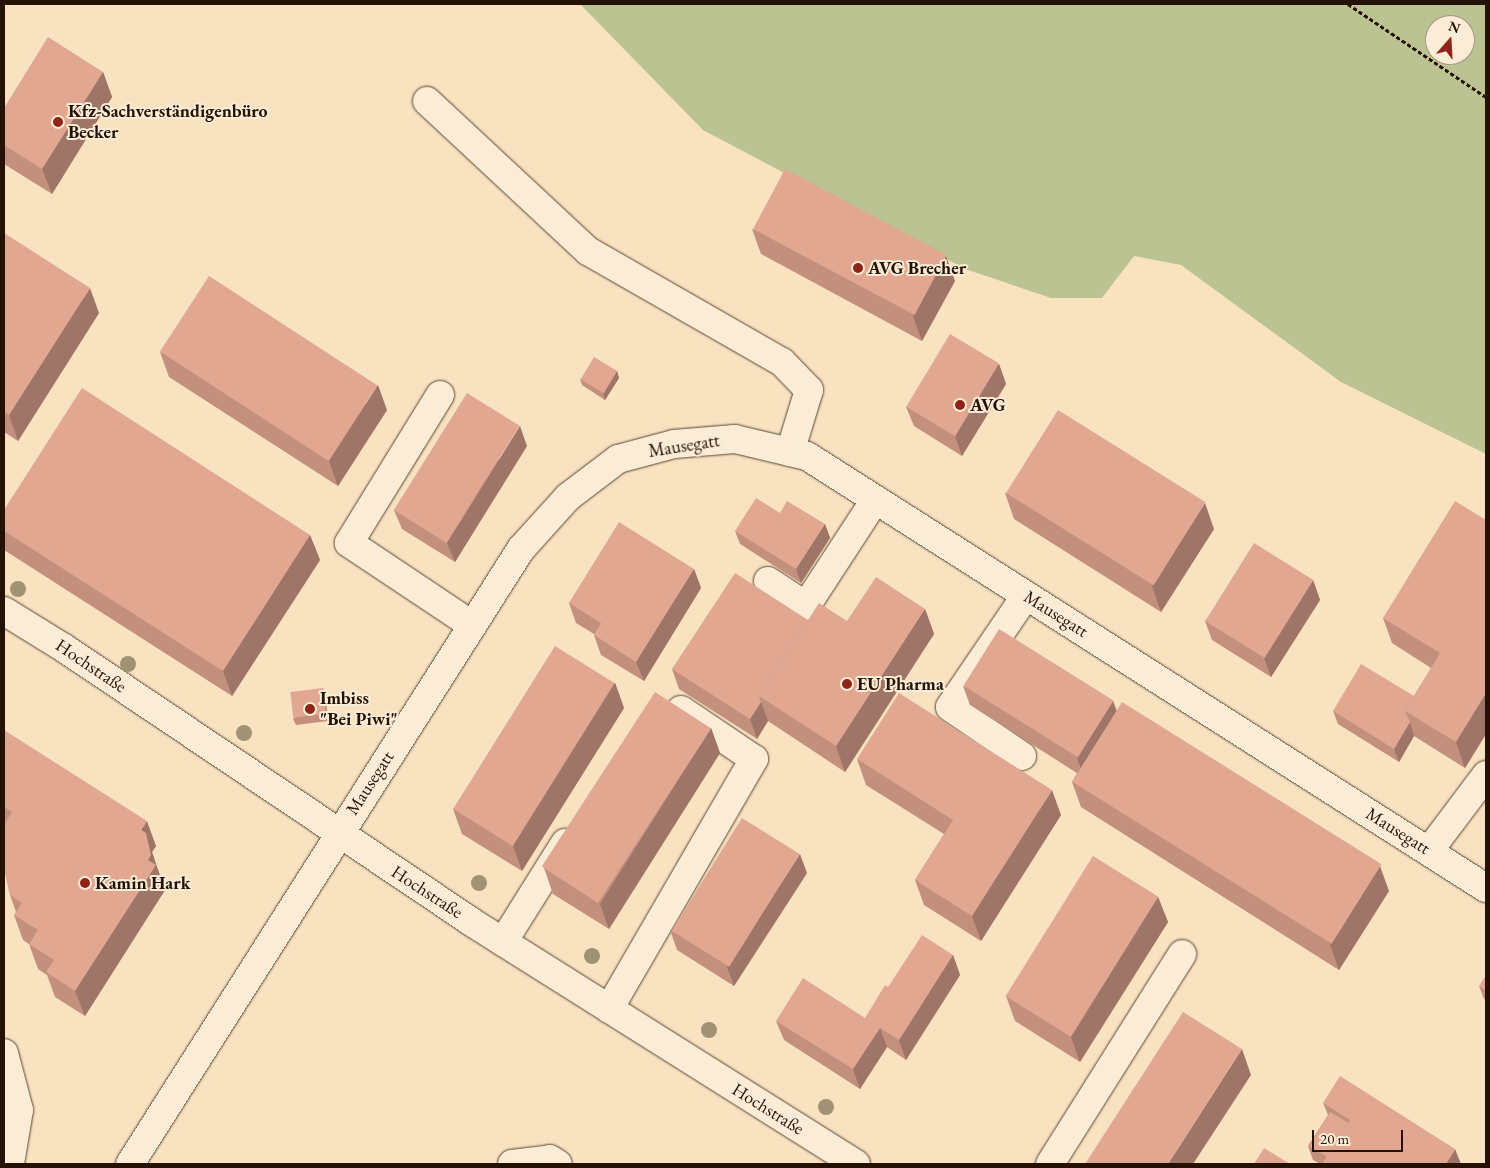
<!DOCTYPE html>
<html>
<head>
<meta charset="utf-8">
<style>
	body { margin:0 }
	#map { position:relative; width:1490px; height:1168px; overflow:hidden; background:#f8e2c0; font-family:"EB Garamond",serif }
	div>[style] { position:absolute }
	[style*='--x'] { left:calc(var(--x)*1px); top:calc(var(--y)*1px); width:calc(var(--w)*1px); rotate:calc(var(--a)*1deg) }
	.green>* { inset:0; background:#bcc393 }
	.path>* { height:3px; margin-top:-1.5px; transform-origin:0; background:repeating-linear-gradient(90deg,#251204 0 4px,transparent 0 6.5px) }
	.roads { filter:drop-shadow(0 0 1px #5a4633) drop-shadow(0 0 1px #5a4633) }
	.minor>* { height:28px; margin:-14px; padding:0 14px; transform-origin:14px; border-radius:14px; background:#faecd6 }
	.trees>* { width:16px; height:16px; margin:-8px; border-radius:50%; background:#a19274 }
	.wall>* { inset:0; background:#c2907d }
	.shaded-wall>* { inset:0; background:#9e7566 }
	.building>* { inset:0; background:#e1a791; transform-origin:0 0 }
	.dots>* { width:14px; height:14px; translate:-50% -50%; box-sizing:border-box; border:2px solid #faecd6; border-radius:50% }
	span { translate:-50% -50%; white-space:nowrap; text-align:center; line-height:1.15; -webkit-text-stroke:4px #faecd6; paint-order:stroke }
	.poi-label { font-size:18px; color:#251204; font-weight:700 }
	.left { translate:0 -50%; text-align:left }
	.street-label { font-size:18px; color:#251204 }
	.frame { position:absolute; inset:0; border:5px solid #251204; pointer-events:none }
	.north { position:absolute; left:1425px; top:15px; width:50px; height:50px; box-sizing:border-box; background:#faecd6; border:1px solid #a59582; border-radius:50%; rotate:19deg; font-size:14px; font-weight:700; line-height:20px; text-align:center; color:#251204 }
	.north::after { content:''; display:block; margin:auto; width:18px; height:22px; background:#8f2418; clip-path:polygon(50% 0,100% 100%,50% 72%,0 100%) }
	.scale { position:absolute; left:1312px; top:1130px; width:91px; height:22px; box-sizing:border-box; border:2px solid #251204; border-top:0; padding-left:6px; font-size:15px; line-height:18px; white-space:nowrap; color:#251204; -webkit-text-stroke:4px #faecd6; paint-order:stroke }
</style>
</head>
<body>
<div id="map">
	<div class="green">
		<div style="clip-path:polygon(evenodd,580px 4px,1486px 4px,1486px 454px,1341px 382px,1181px 265px,1134px 256px,1102px 298px,1051px 298px,965px 269px,703px 130px,580px 4px,1435px 25px,1465px 25px,1465px 55px,1435px 55px,1435px 25px)"></div>
	</div>
	<div class="path">
		<div style="--x:1348;--y:4;--w:166;--a:34"></div>
	</div>
	<div class="roads">
		<div class="minor">
			<div style="--x:427;--y:101;--w:220;--a:43"></div>
			<div style="--x:588;--y:251;--w:224;--a:29.8"></div>
			<div style="--x:782;--y:362;--w:39;--a:46"></div>
			<div style="--x:809;--y:390;--w:65;--a:107"></div>
			<div style="--x:440;--y:395;--w:174;--a:121.6"></div>
			<div style="--x:349;--y:543;--w:148;--a:33.7"></div>
			<div style="--x:768;--y:581;--w:45;--a:33.3"></div>
			<div style="--x:806;--y:606;--w:126;--a:-56.9"></div>
			<div style="--x:4;--y:611;--w:70;--a:31.7"></div>
			<div style="--x:64;--y:648;--w:489;--a:33.9"></div>
			<div style="--x:470;--y:921;--w:456;--a:32.2"></div>
			<div style="--x:1022;--y:756;--w:87;--a:-145.8"></div>
			<div style="--x:950;--y:707;--w:135;--a:-55.8"></div>
			<div style="--x:1429;--y:851;--w:95;--a:-53.1"></div>
			<div style="--x:503;--y:942;--w:117;--a:-57.9"></div>
			<div style="--x:609;--y:1009;--w:289;--a:-59.9"></div>
			<div style="--x:754;--y:759;--w:88;--a:-146.1"></div>
			<div style="--x:4;--y:1053;--w:59;--a:75.3"></div>
			<div style="--x:19;--y:1110;--w:55;--a:99.5"></div>
			<div style="--x:130;--y:1164;--w:729;--a:-57.55"></div>
			<div style="--x:521;--y:549;--w:70;--a:-47.9"></div>
			<div style="--x:568;--y:497;--w:63;--a:-37.2"></div>
			<div style="--x:618;--y:459;--w:58;--a:-15"></div>
			<div style="--x:674;--y:444;--w:61;--a:-4.7"></div>
			<div style="--x:735;--y:439;--w:74;--a:13.3"></div>
			<div style="--x:807;--y:456;--w:805;--a:32.47"></div>
			<div style="--x:512;--y:1164;--w:38;--a:-7"></div>
			<div style="--x:550;--y:1159;--w:9;--a:32"></div>
			<div style="--x:1050;--y:1164;--w:248;--a:-57.8"></div>
		</div>
	</div>
	<div class="trees">
		<div style="left:18px;top:589px"></div>
		<div style="left:128px;top:664px"></div>
		<div style="left:244px;top:733px"></div>
		<div style="left:479px;top:883px"></div>
		<div style="left:592px;top:956px"></div>
		<div style="left:709px;top:1030px"></div>
		<div style="left:826px;top:1107px"></div>
	</div>
	<div class="wall">
		<div style="clip-path:polygon(103px 72px,112px 97px,52px 194px,4px 164px,4px 108px)"></div>
		<div style="clip-path:polygon(752px 229px,955px 281px,922px 341px,761px 254px)"></div>
		<div style="clip-path:polygon(4px 233px,99px 313px,18px 441px,4px 432px)"></div>
		<div style="clip-path:polygon(160px 352px,387px 410px,338px 486px,169px 377px)"></div>
		<div style="clip-path:polygon(999px 364px,1006px 384px,962px 456px,914px 426px,906px 407px)"></div>
		<div style="clip-path:polygon(617px 371px,619px 378px,605px 400px,582px 385px,580px 379px)"></div>
		<div style="clip-path:polygon(527px 446px,455px 562px,402px 529px,394px 510px)"></div>
		<div style="clip-path:polygon(1005px 493px,1214px 529px,1161px 612px,1014px 519px)"></div>
		<div style="clip-path:polygon(4px 510px,310px 535px,320px 560px,232px 696px,4px 550px)"></div>
		<div style="clip-path:polygon(780px 513px,825px 524px,830px 538px,801px 583px,740px 544px,735px 531px)"></div>
		<div style="clip-path:polygon(1486px 520px,1486px 734px,1465px 768px,1414px 736px,1399px 762px,1338px 724px,1333px 711px,1414px 696px,1431px 668px,1392px 643px,1383px 618px)"></div>
		<div style="clip-path:polygon(694px 569px,701px 588px,644px 681px,601px 655px,594px 635px,594px 634px,576px 623px,569px 603px)"></div>
		<div style="clip-path:polygon(1313px 580px,1320px 600px,1271px 677px,1212px 640px,1205px 621px)"></div>
		<div style="clip-path:polygon(925px 609px,934px 634px,845px 772px,768px 721px,757px 739px,679px 689px,672px 669px,808px 620px,847px 621px)"></div>
		<div style="clip-path:polygon(615px 683px,624px 708px,522px 871px,462px 834px,453px 809px)"></div>
		<div style="clip-path:polygon(963px 686px,1113px 701px,1117px 711px,1389px 891px,1339px 970px,1081px 807px,1072px 782px,1077px 773px,970px 705px)"></div>
		<div style="clip-path:polygon(325px 695px,328px 721px,296px 725px,293px 719px)"></div>
		<div style="clip-path:polygon(711px 728px,720px 753px,609px 929px,553px 894px,544px 868px)"></div>
		<div style="clip-path:polygon(4px 730px,156px 846px,152px 852px,157px 867px,165px 890px,85px 1016px,55px 997px,47px 975px,38px 969px,29px 944px,23px 940px,14px 915px,16px 912px,10px 895px,4px 867px)"></div>
		<div style="clip-path:polygon(857px 759px,1061px 815px,981px 941px,924px 905px,915px 880px,944px 834px,866px 785px)"></div>
		<div style="clip-path:polygon(807px 873px,734px 986px,677px 950px,670px 930px)"></div>
		<div style="clip-path:polygon(1158px 897px,1168px 922px,1080px 1062px,1015px 1021px,1006px 996px)"></div>
		<div style="clip-path:polygon(953px 955px,960px 975px,906px 1060px,887px 1047px,860px 1089px,784px 1040px,776px 1021px,865px 1018px,888px 987px)"></div>
		<div style="clip-path:polygon(1479px 986px,1486px 990px,1486px 1000px,1484px 999px)"></div>
		<div style="clip-path:polygon(1323px 1103px,1461px 1164px,1320px 1164px,1313px 1160px,1308px 1146px,1328px 1115px)"></div>
	</div>
	<div class="shaded-wall">
		<div style="clip-path:polygon(103px 72px,112px 97px,52px 194px,42px 169px)"></div>
		<div style="clip-path:polygon(946px 256px,955px 281px,922px 341px,913px 316px)"></div>
		<div style="clip-path:polygon(90px 288px,99px 313px,18px 441px,9px 415px)"></div>
		<div style="clip-path:polygon(999px 364px,1006px 384px,962px 456px,955px 436px)"></div>
		<div style="clip-path:polygon(617px 371px,619px 378px,605px 400px,603px 393px)"></div>
		<div style="clip-path:polygon(378px 385px,387px 410px,338px 486px,329px 461px)"></div>
		<div style="clip-path:polygon(520px 426px,527px 446px,455px 562px,447px 543px)"></div>
		<div style="clip-path:polygon(1205px 503px,1214px 529px,1161px 612px,1152px 586px)"></div>
		<div style="clip-path:polygon(825px 524px,830px 538px,801px 583px,796px 569px)"></div>
		<div style="clip-path:polygon(310px 535px,320px 560px,232px 696px,223px 671px)"></div>
		<div style="clip-path:polygon(694px 569px,701px 588px,644px 681px,636px 662px)"></div>
		<div style="clip-path:polygon(1313px 580px,1320px 600px,1271px 677px,1264px 658px)"></div>
		<div style="clip-path:polygon(925px 609px,934px 634px,845px 772px,836px 746px)"></div>
		<div style="clip-path:polygon(615px 683px,624px 708px,522px 871px,513px 846px)"></div>
		<div style="clip-path:polygon(323px 688px,325px 695px,328px 721px,326px 714px)"></div>
		<div style="clip-path:polygon(1486px 693px,1486px 734px,1465px 768px,1456px 742px)"></div>
		<div style="clip-path:polygon(1113px 701px,1120px 721px,1084px 778px,1077px 758px)"></div>
		<div style="clip-path:polygon(761px 702px,768px 721px,757px 739px,750px 719px)"></div>
		<div style="clip-path:polygon(1410px 722px,1414px 736px,1399px 762px,1394px 749px)"></div>
		<div style="clip-path:polygon(711px 728px,720px 753px,609px 929px,600px 904px)"></div>
		<div style="clip-path:polygon(1052px 790px,1061px 815px,981px 941px,972px 916px)"></div>
		<div style="clip-path:polygon(147px 821px,156px 846px,152px 852px,157px 867px,165px 890px,85px 1016px,75px 991px,148px 860px,141px 830px)"></div>
		<div style="clip-path:polygon(800px 854px,807px 873px,734px 986px,727px 967px)"></div>
		<div style="clip-path:polygon(1380px 866px,1389px 891px,1339px 970px,1330px 945px)"></div>
		<div style="clip-path:polygon(1158px 897px,1168px 922px,1080px 1062px,1071px 1037px)"></div>
		<div style="clip-path:polygon(953px 955px,960px 975px,906px 1060px,899px 1040px)"></div>
		<div style="clip-path:polygon(880px 1028px,887px 1047px,860px 1089px,853px 1069px)"></div>
		<div style="clip-path:polygon(1242px 1049px,1251px 1075px,1193px 1164px,1168px 1164px)"></div>
		<div style="clip-path:polygon(1455px 1149px,1461px 1164px,1446px 1164px)"></div>
	</div>
	<div class="building">
		<div style="clip-path:polygon(48px 37px,103px 72px,42px 169px,4px 145px,4px 108px)"></div>
		<div style="left:785px;top:169px;width:183px;height:68px;rotate:28deg"></div>
		<div style="clip-path:polygon(4px 233px,90px 288px,9px 415px,4px 412px)"></div>
		<div style="left:209px;top:276px;width:201px;height:90px;rotate:33deg"></div>
		<div style="left:950px;top:334px;width:57px;height:85px;rotate:31deg"></div>
		<div style="left:594px;top:357px;width:27px;height:26px;rotate:31deg"></div>
		<div style="clip-path:polygon(82px 388px,310px 535px,223px 671px,4px 531px,4px 510px)"></div>
		<div style="left:467px;top:393px;width:62px;height:138px;rotate:32deg"></div>
		<div style="left:1058px;top:410px;width:174px;height:98px;rotate:32deg"></div>
		<div style="clip-path:polygon(756px 498px,780px 513px,787px 501px,825px 524px,796px 569px,735px 531px)"></div>
		<div style="clip-path:polygon(1455px 501px,1486px 520px,1486px 693px,1456px 742px,1405px 711px,1440px 653px,1383px 618px)"></div>
		<div style="clip-path:polygon(619px 522px,694px 569px,636px 662px,594px 635px,601px 623px,569px 603px)"></div>
		<div style="left:1254px;top:543px;width:70px;height:92px;rotate:32deg"></div>
		<div style="clip-path:polygon(735px 573px,808px 620px,759px 696px,761px 702px,750px 719px,672px 669px)"></div>
		<div style="clip-path:polygon(876px 577px,925px 609px,836px 746px,759px 696px,819px 603px,847px 621px)"></div>
		<div style="left:999px;top:629px;width:135px;height:67px;rotate:32deg"></div>
		<div style="left:555px;top:646px;width:70px;height:192px;rotate:32deg"></div>
		<div style="clip-path:polygon(1361px 664px,1414px 696px,1405px 711px,1410px 722px,1394px 749px,1333px 711px)"></div>
		<div style="left:323px;top:688px;width:26px;height:33px;rotate:83deg"></div>
		<div style="left:655px;top:692px;width:67px;height:208px;rotate:33deg"></div>
		<div style="clip-path:polygon(899px 693px,1052px 790px,972px 916px,915px 880px,953px 820px,857px 759px)"></div>
		<div style="left:1122px;top:702px;width:306px;height:94px;rotate:32deg"></div>
		<div style="clip-path:polygon(4px 730px,147px 821px,141px 830px,146px 833px,151px 855px,148px 860px,156px 865px,75px 991px,46px 972px,54px 960px,29px 944px,38px 930px,14px 915px,22px 903px,10px 895px,4px 867px,4px 825px,12px 812px,4px 807px)"></div>
		<div style="left:742px;top:818px;width:68px;height:133px;rotate:32deg"></div>
		<div style="left:1093px;top:856px;width:77px;height:165px;rotate:32deg"></div>
		<div style="clip-path:polygon(922px 935px,953px 955px,899px 1040px,880px 1028px,853px 1069px,776px 1021px,803px 978px,865px 1018px,885px 985px,888px 987px)"></div>
		<div style="clip-path:polygon(1486px 975px,1486px 990px,1479px 986px)"></div>
		<div style="clip-path:polygon(1183px 1012px,1242px 1049px,1168px 1164px,1085px 1164px)"></div>
		<div style="clip-path:polygon(1340px 1076px,1455px 1149px,1446px 1164px,1322px 1164px,1350px 1120px,1323px 1103px)"></div>
		<div style="left:1330px;top:1112px;width:21px;height:40px;rotate:31deg"></div>
		<div style="clip-path:polygon(1264px 1148px,1290px 1164px,1254px 1164px)"></div>
	</div>
	<div class="dots">
		<div style="left:58px;top:122px;background:#8f2418"></div>
		<div style="left:858px;top:268px;background:#8f2418"></div>
		<div style="left:960px;top:405px;background:#8f2418"></div>
		<div style="left:847px;top:684px;background:#8f2418"></div>
		<div style="left:310px;top:709px;background:#8f2418"></div>
		<div style="left:85px;top:883px;background:#8f2418"></div>
	</div>
	<div class="poi-label">
		<span class="left" style="left:68px;top:122px">Kfz-Sachverständigenbüro<br>Becker</span>
		<span class="left" style="left:868px;top:268px">AVG Brecher</span>
		<span class="left" style="left:970px;top:405px">AVG</span>
		<span class="left" style="left:857px;top:684px">EU Pharma</span>
		<span class="left" style="left:320px;top:709px">Imbiss<br>"Bei Piwi"</span>
		<span class="left" style="left:95px;top:883px">Kamin Hark</span>
	</div>
	<div class="street-label">
		<span style="left:684px;top:446px;rotate:-9deg">Mausegatt</span>
		<span style="left:1056px;top:614px;rotate:32deg">Mausegatt</span>
		<span style="left:91px;top:666px;rotate:34deg">Hochstraße</span>
		<span style="left:370px;top:783px;rotate:-57deg">Mausegatt</span>
		<span style="left:1398px;top:831px;rotate:32deg">Mausegatt</span>
		<span style="left:427px;top:892px;rotate:33deg">Hochstraße</span>
		<span style="left:768px;top:1109px;rotate:32deg">Hochstraße</span>
	</div>
	<div class="frame"></div>
	<div class="north">N</div>
	<div class="scale">20 m</div>
</div>
</body>
</html>
